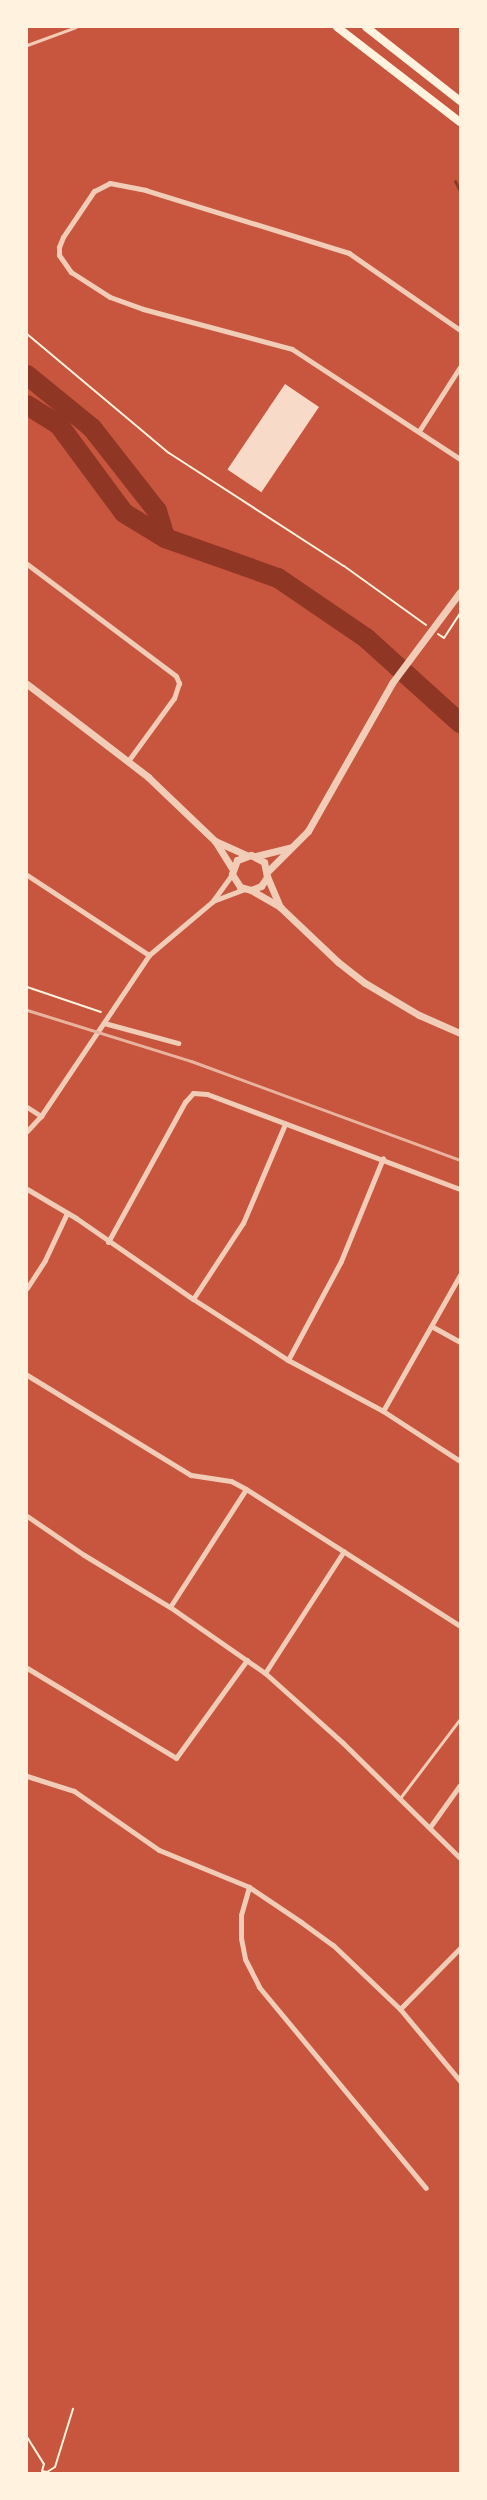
<!DOCTYPE html>
<html>
<head>
<meta charset="utf-8">
<style>
	body { margin:0 }
	#map { position:relative; width:487px; height:2500px; overflow:hidden; background:#c8553d; font-family:"DejaVu Sans",sans-serif }
	div>[style] { position:absolute }
	[style*='--x'] { left:calc(var(--x)*1px); top:calc(var(--y)*1px); width:calc(var(--w)*1px); rotate:calc(var(--a)*1deg) }
	.stream>* { height:3px; margin:-1.5px; padding:0 1.5px; transform-origin:1.5px; border-radius:1.5px; background:#8f3625 }
	.river>* { height:20px; margin:-10px; padding:0 10px; transform-origin:10px; border-radius:10px; background:#8f3625 }
	.building>* { inset:0; background:#f7dbc8; transform-origin:0 0 }
	.path>* { height:2px; margin:-1px; padding:0 1px; transform-origin:1px; border-radius:1px; background:#fff3e0 }
	.service>* { height:3px; margin:-1.5px; padding:0 1.5px; transform-origin:1.5px; border-radius:1.5px; background:#f1ccb7 }
	.minor>* { height:5px; margin:-2.5px; padding:0 2.5px; transform-origin:2.5px; border-radius:2.5px; background:#f1ccb7 }
	.tertiary>* { height:7px; margin:-3.5px; padding:0 3.5px; transform-origin:3.5px; border-radius:3.5px; background:#f1ccb7 }
	.primary>* { height:8px; margin:-4px; padding:0 4px; transform-origin:4px; border-radius:4px; background:#fff3e0 }
	.rail>* { height:3px; margin:-1.5px; padding:0 1.5px; transform-origin:1.5px; border-radius:1.5px; background:#e9b49f }
	span { translate:-50% -50%; white-space:nowrap; text-align:center; line-height:1.15; -webkit-text-stroke:4.5px #fff3e0; paint-order:stroke }
	.frame { position:absolute; inset:0; border:28px solid #fff3e0; pointer-events:none }
</style>
</head>
<body>
<div id="map">
	<div class="stream">
		<div style="--x:455;--y:181;--w:11;--a:63"></div>
	</div>
	<div class="river">
		<div style="--x:27;--y:375;--w:84;--a:39.2"></div>
		<div style="--x:92;--y:428;--w:105;--a:51.9"></div>
		<div style="--x:157;--y:511;--w:28;--a:73"></div>
		<div style="--x:27;--y:405;--w:38;--a:32"></div>
		<div style="--x:59;--y:425;--w:109;--a:53.5"></div>
		<div style="--x:124;--y:513;--w:48;--a:31.4"></div>
		<div style="--x:165;--y:538;--w:120;--a:19.5"></div>
		<div style="--x:278;--y:578;--w:107;--a:34.3"></div>
		<div style="--x:366;--y:638;--w:127;--a:42.1"></div>
	</div>
	<div class="building">
		<div style="left:285px;top:384px;width:41px;height:103px;rotate:34deg"></div>
	</div>
	<div class="path">
		<div style="--x:27;--y:334;--w:185;--a:40"></div>
		<div style="--x:169;--y:453;--w:208;--a:32.9"></div>
		<div style="--x:344;--y:566;--w:101;--a:35.7"></div>
		<div style="--x:438;--y:634;--w:7;--a:34"></div>
		<div style="--x:444;--y:638;--w:30;--a:-57"></div>
		<div style="--x:27;--y:987;--w:78;--a:18.7"></div>
		<div style="--x:27;--y:2437;--w:32;--a:58"></div>
		<div style="--x:44;--y:2464;--w:7;--a:106"></div>
		<div style="--x:42;--y:2471;--w:5;--a:11"></div>
		<div style="--x:47;--y:2472;--w:9;--a:-32"></div>
		<div style="--x:55;--y:2467;--w:61;--a:-72.8"></div>
	</div>
	<div class="service">
		<div style="--x:27;--y:45;--w:52;--a:-20.2"></div>
		<div style="--x:400;--y:1798;--w:99;--a:-52.8"></div>
	</div>
	<div class="minor">
		<div style="--x:460;--y:330;--w:135;--a:-145.3"></div>
		<div style="--x:349;--y:253;--w:213;--a:-162.8"></div>
		<div style="--x:146;--y:190;--w:37;--a:-169"></div>
		<div style="--x:110;--y:183;--w:18;--a:153"></div>
		<div style="--x:94;--y:191;--w:55;--a:124"></div>
		<div style="--x:63;--y:237;--w:11;--a:112"></div>
		<div style="--x:59;--y:247;--w:8;--a:90"></div>
		<div style="--x:59;--y:255;--w:21;--a:55"></div>
		<div style="--x:71;--y:272;--w:46;--a:32.7"></div>
		<div style="--x:110;--y:297;--w:35;--a:20"></div>
		<div style="--x:143;--y:309;--w:154;--a:15"></div>
		<div style="--x:292;--y:349;--w:201;--a:33.2"></div>
		<div style="--x:419;--y:431;--w:76;--a:-57.4"></div>
		<div style="--x:27;--y:564;--w:186;--a:36.9"></div>
		<div style="--x:176;--y:676;--w:8;--a:67"></div>
		<div style="--x:179;--y:683;--w:16;--a:108"></div>
		<div style="--x:174;--y:698;--w:78;--a:126.1"></div>
		<div style="--x:27;--y:875;--w:146;--a:33.3"></div>
		<div style="--x:213;--y:901;--w:34;--a:-21"></div>
		<div style="--x:104;--y:1023;--w:77;--a:15.1"></div>
		<div style="--x:27;--y:1107;--w:17;--a:33"></div>
		<div style="--x:27;--y:1131;--w:21;--a:-47"></div>
		<div style="--x:41;--y:1116;--w:194;--a:-56.1"></div>
		<div style="--x:149;--y:955;--w:82;--a:-40.1"></div>
		<div style="--x:212;--y:902;--w:34;--a:-54"></div>
		<div style="--x:27;--y:1189;--w:57;--a:30.6"></div>
		<div style="--x:76;--y:1218;--w:142;--a:34.7"></div>
		<div style="--x:193;--y:1299;--w:113;--a:32.7"></div>
		<div style="--x:288;--y:1360;--w:108;--a:28.2"></div>
		<div style="--x:383;--y:1411;--w:92;--a:33"></div>
		<div style="--x:108;--y:1242;--w:160;--a:-61.2"></div>
		<div style="--x:185;--y:1102;--w:12;--a:-48"></div>
		<div style="--x:193;--y:1093;--w:14;--a:4"></div>
		<div style="--x:207;--y:1094;--w:270;--a:20.6"></div>
		<div style="--x:27;--y:1288;--w:33;--a:-57"></div>
		<div style="--x:45;--y:1260;--w:52;--a:-64.9"></div>
		<div style="--x:193;--y:1299;--w:91;--a:-56.7"></div>
		<div style="--x:243;--y:1223;--w:108;--a:-67"></div>
		<div style="--x:433;--y:1327;--w:31;--a:29"></div>
		<div style="--x:288;--y:1360;--w:112;--a:-61.8"></div>
		<div style="--x:341;--y:1261;--w:111;--a:-67.8"></div>
		<div style="--x:27;--y:1375;--w:192;--a:31.4"></div>
		<div style="--x:191;--y:1475;--w:40;--a:8.5"></div>
		<div style="--x:231;--y:1481;--w:17;--a:28"></div>
		<div style="--x:246;--y:1489;--w:254;--a:32.6"></div>
		<div style="--x:383;--y:1411;--w:156;--a:-60.5"></div>
		<div style="--x:27;--y:1516;--w:69;--a:34.4"></div>
		<div style="--x:84;--y:1555;--w:100;--a:31.2"></div>
		<div style="--x:170;--y:1607;--w:116;--a:34.8"></div>
		<div style="--x:265;--y:1673;--w:105;--a:41.9"></div>
		<div style="--x:343;--y:1743;--w:164;--a:44.5"></div>
		<div style="--x:170;--y:1607;--w:140;--a:-57.2"></div>
		<div style="--x:27;--y:1668;--w:174;--a:31.1"></div>
		<div style="--x:176;--y:1758;--w:121;--a:-54.1"></div>
		<div style="--x:265;--y:1673;--w:145;--a:-57.1"></div>
		<div style="--x:27;--y:1776;--w:49;--a:17.7"></div>
		<div style="--x:74;--y:1791;--w:103;--a:34.8"></div>
		<div style="--x:159;--y:1850;--w:97;--a:22.3"></div>
		<div style="--x:249;--y:1887;--w:63;--a:33.9"></div>
		<div style="--x:301;--y:1922;--w:39;--a:36"></div>
		<div style="--x:333;--y:1945;--w:93;--a:43.7"></div>
		<div style="--x:400;--y:2009;--w:94;--a:50.2"></div>
		<div style="--x:430;--y:1827;--w:52;--a:-54.5"></div>
		<div style="--x:249;--y:1887;--w:29;--a:106"></div>
		<div style="--x:241;--y:1915;--w:23;--a:90"></div>
		<div style="--x:241;--y:1938;--w:21;--a:79"></div>
		<div style="--x:245;--y:1959;--w:31;--a:63"></div>
		<div style="--x:259;--y:1987;--w:261;--a:50.3"></div>
		<div style="--x:400;--y:2009;--w:86;--a:-45.5"></div>
	</div>
	<div class="tertiary">
		<div style="--x:27;--y:684;--w:153;--a:37.5"></div>
		<div style="--x:148;--y:777;--w:93;--a:43.7"></div>
		<div style="--x:215;--y:841;--w:32;--a:58"></div>
		<div style="--x:215;--y:841;--w:34;--a:24"></div>
		<div style="--x:256;--y:856;--w:36;--a:-14"></div>
		<div style="--x:267;--y:872;--w:58;--a:-45"></div>
		<div style="--x:308;--y:831;--w:170;--a:-60.4"></div>
		<div style="--x:392;--y:683;--w:114;--a:-53.2"></div>
		<div style="--x:251;--y:890;--w:11;--a:-22"></div>
		<div style="--x:261;--y:886;--w:11;--a:-56"></div>
		<div style="--x:280;--y:907;--w:33;--a:-113"></div>
		<div style="--x:267;--y:877;--w:15;--a:-101"></div>
		<div style="--x:264;--y:862;--w:15;--a:-152"></div>
		<div style="--x:251;--y:855;--w:15;--a:160"></div>
		<div style="--x:237;--y:860;--w:15;--a:110"></div>
		<div style="--x:232;--y:874;--w:15;--a:58"></div>
		<div style="--x:240;--y:887;--w:11;--a:15"></div>
		<div style="--x:251;--y:890;--w:34;--a:30"></div>
		<div style="--x:280;--y:907;--w:80;--a:43.5"></div>
		<div style="--x:338;--y:962;--w:34;--a:38"></div>
		<div style="--x:365;--y:983;--w:63;--a:30.7"></div>
		<div style="--x:419;--y:1015;--w:45;--a:23.7"></div>
	</div>
	<div class="primary">
		<div style="--x:337;--y:27;--w:155;--a:37.7"></div>
		<div style="--x:366;--y:27;--w:120;--a:38.2"></div>
	</div>
	<div class="rail">
		<div style="--x:27;--y:1010;--w:172;--a:17.3"></div>
		<div style="--x:191;--y:1061;--w:287;--a:20.2"></div>
	</div>
	<div class="frame"></div>
</div>
</body>
</html>
